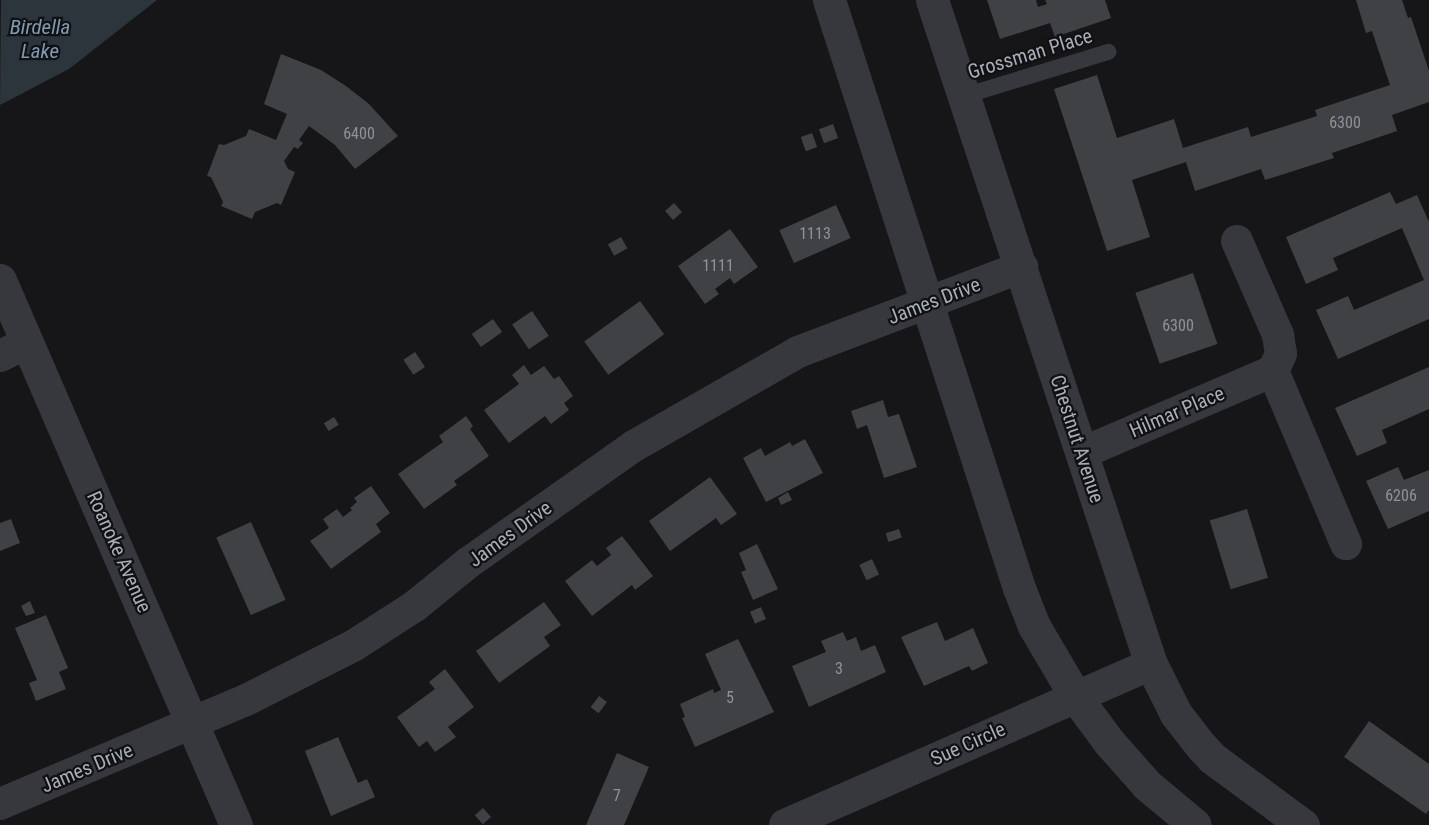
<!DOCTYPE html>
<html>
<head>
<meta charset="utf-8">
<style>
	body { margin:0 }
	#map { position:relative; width:1429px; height:825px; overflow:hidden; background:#161618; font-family:"Roboto Condensed",sans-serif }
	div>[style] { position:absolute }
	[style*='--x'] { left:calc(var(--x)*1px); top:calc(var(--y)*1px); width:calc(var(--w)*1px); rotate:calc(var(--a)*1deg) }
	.water>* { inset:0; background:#2c353c }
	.building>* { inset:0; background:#404145; transform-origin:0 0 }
	.service>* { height:16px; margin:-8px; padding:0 8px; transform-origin:8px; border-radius:8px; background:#37383d }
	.minor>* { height:32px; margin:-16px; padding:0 16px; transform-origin:16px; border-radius:16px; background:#37383d }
	.tertiary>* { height:33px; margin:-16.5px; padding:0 16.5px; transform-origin:16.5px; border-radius:16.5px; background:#37383d }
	span { translate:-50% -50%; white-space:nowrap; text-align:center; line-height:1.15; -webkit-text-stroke:4.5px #111113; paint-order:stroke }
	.number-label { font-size:16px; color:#8e929b }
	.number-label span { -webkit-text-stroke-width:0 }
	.street-label { font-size:20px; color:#a8adb8 }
	.water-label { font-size:21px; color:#7f9bb3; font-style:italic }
</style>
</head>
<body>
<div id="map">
	<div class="water">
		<div style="clip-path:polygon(1px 0,157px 0,69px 69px,0 105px)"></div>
	</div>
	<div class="building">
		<div style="clip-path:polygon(987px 0,1036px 0,1038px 7px,1047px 4px,1045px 0,1105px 0,1111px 18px,1055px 37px,1050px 23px,1000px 39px)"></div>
		<div style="clip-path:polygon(1356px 0,1402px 0,1408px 18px,1411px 17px,1429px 71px,1429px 102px,1392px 115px,1397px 131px,1332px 153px,1334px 158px,1265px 180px,1261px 169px,1195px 191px,1186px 162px,1132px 180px,1150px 237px,1107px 251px,1054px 89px,1097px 75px,1117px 138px,1174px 119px,1183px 148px,1248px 127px,1251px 137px,1317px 116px,1315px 110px,1390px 85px,1372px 31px,1366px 33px)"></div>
		<div style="clip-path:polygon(281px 54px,321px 70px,346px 86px,369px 104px,398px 136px,355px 169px,335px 145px,309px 126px,299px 140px,303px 143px,298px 149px,294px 147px,284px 161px,288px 169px,295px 172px,281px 205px,277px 203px,255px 212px,252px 219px,221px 206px,223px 202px,211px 177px,207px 176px,219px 144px,224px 145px,246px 136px,249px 129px,276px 140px,287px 114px,264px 104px)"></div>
		<div style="left:833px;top:124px;width:15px;height:15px;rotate:70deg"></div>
		<div style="left:812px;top:133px;width:15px;height:12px;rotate:70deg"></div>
		<div style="clip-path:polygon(1390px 192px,1396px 204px,1417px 195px,1429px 222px,1429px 319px,1338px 359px,1316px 310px,1348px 296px,1354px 310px,1424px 280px,1402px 228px,1333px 258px,1338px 270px,1306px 284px,1286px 237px)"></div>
		<div style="left:674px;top:203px;width:12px;height:12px;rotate:48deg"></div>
		<div style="left:836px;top:205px;width:36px;height:62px;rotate:66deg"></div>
		<div style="clip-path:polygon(730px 229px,758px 267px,734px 284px,730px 278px,715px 289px,719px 294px,705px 304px,678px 266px)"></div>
		<div style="left:621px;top:237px;width:13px;height:15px;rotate:61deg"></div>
		<div style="left:1193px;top:273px;width:75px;height:61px;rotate:71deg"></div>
		<div style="left:640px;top:301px;width:41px;height:69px;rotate:54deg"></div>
		<div style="left:532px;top:311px;width:30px;height:24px;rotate:56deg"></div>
		<div style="left:493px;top:319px;width:16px;height:26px;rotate:55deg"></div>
		<div style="left:415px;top:352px;width:18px;height:14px;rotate:56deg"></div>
		<div style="clip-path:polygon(524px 365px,531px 375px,544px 366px,554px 379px,559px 376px,573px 396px,564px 403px,569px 410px,551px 424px,545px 416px,509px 443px,484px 410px,519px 384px,512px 375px)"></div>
		<div style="clip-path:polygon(1429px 367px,1429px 409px,1382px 430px,1387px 443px,1357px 456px,1335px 408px)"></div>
		<div style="clip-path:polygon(883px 400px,888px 417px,899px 414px,917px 467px,884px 478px,867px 425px,857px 429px,851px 411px)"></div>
		<div style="clip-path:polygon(466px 416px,473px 426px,470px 429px,489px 456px,454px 481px,457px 485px,424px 509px,398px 474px,443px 442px,439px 436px)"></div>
		<div style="left:334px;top:417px;width:9px;height:12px;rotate:58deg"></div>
		<div style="clip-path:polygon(805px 439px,823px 473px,766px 502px,743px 458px,761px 448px,765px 456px,790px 442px,792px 446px)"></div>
		<div style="clip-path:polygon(1398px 467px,1404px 480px,1429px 470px,1429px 511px,1388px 529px,1366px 481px)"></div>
		<div style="clip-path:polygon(710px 477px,737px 514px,721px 525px,716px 518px,670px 551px,649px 521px)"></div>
		<div style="clip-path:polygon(371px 486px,390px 513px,376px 524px,381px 532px,331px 569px,310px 541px,329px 528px,323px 519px,337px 509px,343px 517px,352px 510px,350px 508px,357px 502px,354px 498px)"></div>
		<div style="clip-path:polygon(788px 492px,792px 500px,781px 505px,778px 498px)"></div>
		<div style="left:1247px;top:509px;width:72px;height:39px;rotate:73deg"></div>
		<div style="clip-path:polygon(11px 519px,20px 543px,0 551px,0 523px)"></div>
		<div style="left:251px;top:522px;width:85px;height:38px;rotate:66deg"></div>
		<div style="left:899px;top:529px;width:9px;height:14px;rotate:72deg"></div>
		<div style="clip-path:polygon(622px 536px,653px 576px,635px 590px,632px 585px,592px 616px,565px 581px,592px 560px,597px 566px,611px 555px,606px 548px)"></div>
		<div style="clip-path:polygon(757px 544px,778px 589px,753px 600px,741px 572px,746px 570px,739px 553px)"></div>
		<div style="left:872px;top:559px;width:17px;height:14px;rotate:65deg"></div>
		<div style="clip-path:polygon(30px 601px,35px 613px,26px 616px,21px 606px)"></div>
		<div style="clip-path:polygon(544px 602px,561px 625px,544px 637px,550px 646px,499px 683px,476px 651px)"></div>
		<div style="left:761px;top:607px;width:13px;height:12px;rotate:67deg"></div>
		<div style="clip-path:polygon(46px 615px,68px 668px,59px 672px,66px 689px,36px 701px,29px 683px,37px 680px,15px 628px)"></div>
		<div style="clip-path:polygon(937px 622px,945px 641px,973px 628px,988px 663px,972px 671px,969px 666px,924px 686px,901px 637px)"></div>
		<div style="clip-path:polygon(843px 632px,847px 641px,856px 637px,861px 651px,875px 645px,886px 672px,809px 707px,792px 666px,826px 652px,821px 641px)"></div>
		<div style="clip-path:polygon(738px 639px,774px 712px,695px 747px,682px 718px,685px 717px,680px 704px,713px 689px,714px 693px,721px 690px,705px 654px)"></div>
		<div style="clip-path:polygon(445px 669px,474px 707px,448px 727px,456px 737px,435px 752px,427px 741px,419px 747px,397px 717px,435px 689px,429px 682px)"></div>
		<div style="left:599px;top:696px;width:10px;height:14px;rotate:37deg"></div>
		<div style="clip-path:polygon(1369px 721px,1429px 764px,1429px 810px,1426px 814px,1344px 757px)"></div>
		<div style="clip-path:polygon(338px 737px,358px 783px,367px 779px,375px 797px,331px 816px,305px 751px)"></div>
		<div style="clip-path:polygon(617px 753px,649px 767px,624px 825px,586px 825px)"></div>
		<div style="left:483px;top:808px;width:12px;height:11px;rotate:48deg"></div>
	</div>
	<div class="service">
		<div style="--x:964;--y:96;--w:151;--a:-17"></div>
	</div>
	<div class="minor">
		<div style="--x:1237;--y:241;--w:103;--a:66.4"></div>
		<div style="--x:1278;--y:335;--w:19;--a:81"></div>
		<div style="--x:1281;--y:354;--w:19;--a:115"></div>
		<div style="--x:1273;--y:371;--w:188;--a:67.1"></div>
		<div style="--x:0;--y:356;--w:30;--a:-26"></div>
		<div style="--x:1082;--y:453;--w:208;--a:-23.2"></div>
		<div style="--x:0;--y:804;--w:267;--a:-22.9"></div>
		<div style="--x:246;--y:700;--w:120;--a:-26.8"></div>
		<div style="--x:353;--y:646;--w:74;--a:-32.8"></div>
		<div style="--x:415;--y:606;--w:68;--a:-39.1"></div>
		<div style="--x:468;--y:563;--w:203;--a:-35.2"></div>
		<div style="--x:634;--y:446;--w:189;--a:-29.8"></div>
		<div style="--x:798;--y:352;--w:240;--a:-20.8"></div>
		<div style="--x:785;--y:825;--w:400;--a:-23.7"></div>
	</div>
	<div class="tertiary">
		<div style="--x:829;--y:0;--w:618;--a:72.09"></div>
		<div style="--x:1019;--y:588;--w:41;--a:68.5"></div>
		<div style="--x:1034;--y:626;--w:81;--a:59.6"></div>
		<div style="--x:1075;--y:696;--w:57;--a:53.5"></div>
		<div style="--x:1109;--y:742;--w:57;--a:48.5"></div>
		<div style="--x:1147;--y:785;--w:62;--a:39.8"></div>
		<div style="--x:932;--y:0;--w:699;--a:71.75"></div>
		<div style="--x:1151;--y:664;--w:56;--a:63.4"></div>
		<div style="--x:1176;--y:714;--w:41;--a:52"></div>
		<div style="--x:1201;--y:746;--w:16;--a:47"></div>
		<div style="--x:1212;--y:758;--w:113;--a:36.4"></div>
		<div style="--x:0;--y:280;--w:594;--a:66.59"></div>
	</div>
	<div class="number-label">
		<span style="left:1345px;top:123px">6300</span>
		<span style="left:359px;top:134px">6400</span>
		<span style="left:815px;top:234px">1113</span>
		<span style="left:718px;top:266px">1111</span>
		<span style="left:1178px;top:326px">6300</span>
		<span style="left:1401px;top:496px">6206</span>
		<span style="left:839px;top:669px">3</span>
		<span style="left:730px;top:698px">5</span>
		<span style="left:617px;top:796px">7</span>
	</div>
	<div class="street-label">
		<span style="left:1030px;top:54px;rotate:-17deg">Grossman Place</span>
		<span style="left:934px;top:301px;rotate:-21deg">James Drive</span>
		<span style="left:1177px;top:412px;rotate:-23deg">Hilmar Place</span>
		<span style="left:1077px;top:439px;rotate:72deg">Chestnut Avenue</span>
		<span style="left:510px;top:534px;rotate:-36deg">James Drive</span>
		<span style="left:119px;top:552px;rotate:66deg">Roanoke Avenue</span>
		<span style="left:968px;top:744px;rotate:-24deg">Sue Circle</span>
		<span style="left:87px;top:768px;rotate:-23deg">James Drive</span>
	</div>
	<div class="water-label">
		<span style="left:40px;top:39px">Birdella<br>Lake</span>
	</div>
</div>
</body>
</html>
